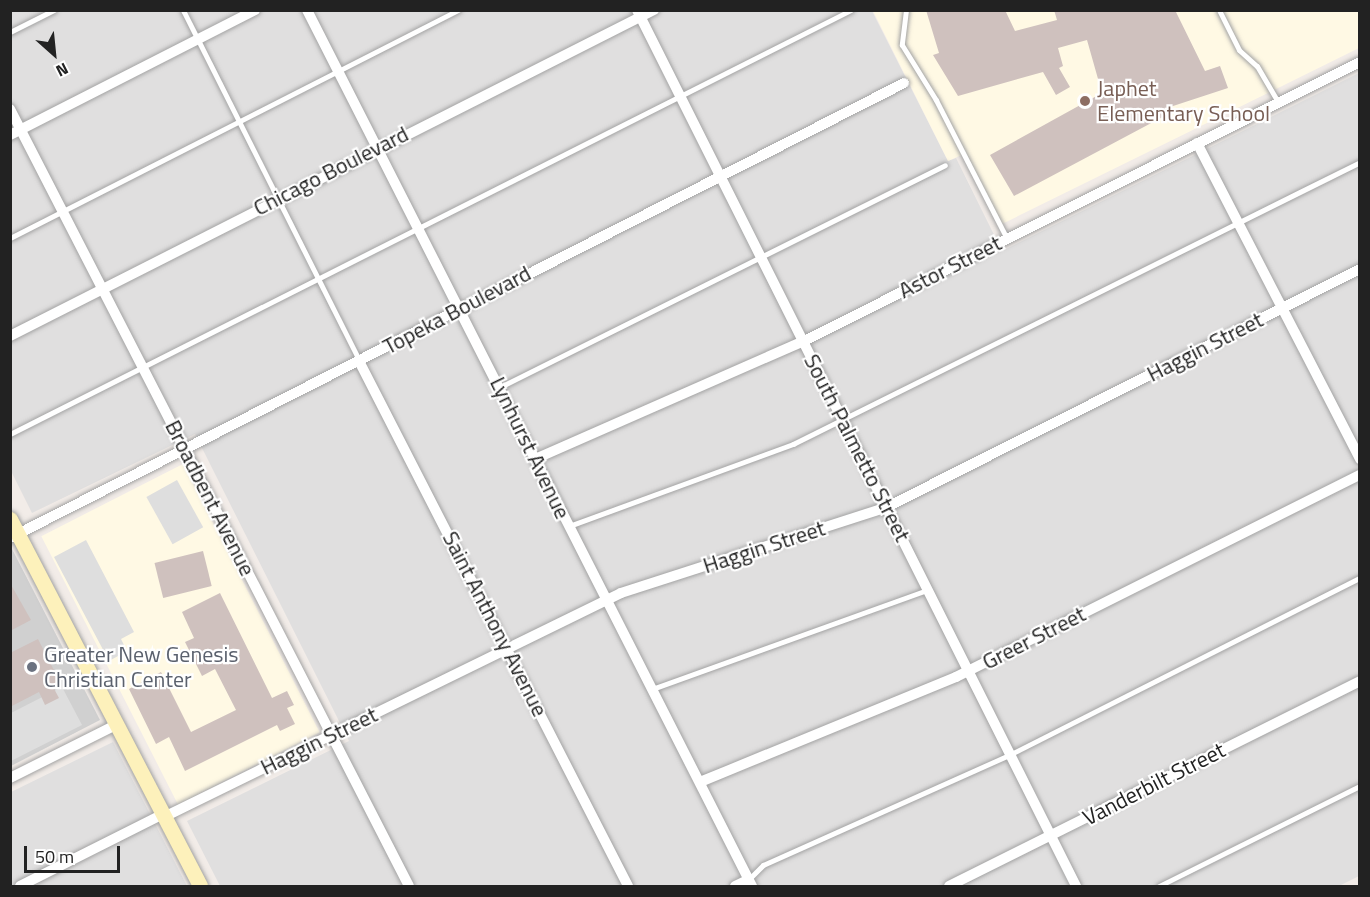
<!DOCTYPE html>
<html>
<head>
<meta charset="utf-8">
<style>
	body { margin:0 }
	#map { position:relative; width:1370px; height:897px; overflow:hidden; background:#f2ece8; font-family:"Titillium Web",sans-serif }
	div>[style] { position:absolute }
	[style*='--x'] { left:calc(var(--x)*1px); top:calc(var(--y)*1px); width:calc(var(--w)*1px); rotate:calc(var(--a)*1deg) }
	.residential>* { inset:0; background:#e0dfdf }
	.education>* { inset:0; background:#fff9e4; transform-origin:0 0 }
	.religious>* { inset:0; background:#d0d0d0 }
	.parking>* { inset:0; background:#dedede; transform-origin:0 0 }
	.building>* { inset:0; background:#cfc1be; transform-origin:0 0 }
	.roads { filter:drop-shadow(0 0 2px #a3a3a3) drop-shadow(0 0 2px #a3a3a3) }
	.lane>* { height:5px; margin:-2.5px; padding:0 2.5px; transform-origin:2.5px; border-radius:2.5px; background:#fff }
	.street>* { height:10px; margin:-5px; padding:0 5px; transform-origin:5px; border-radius:5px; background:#fff }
	.secondary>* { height:15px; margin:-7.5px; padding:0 7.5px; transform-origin:7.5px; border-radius:7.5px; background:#fdf1bb }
	.dots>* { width:16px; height:16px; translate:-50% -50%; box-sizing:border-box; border:3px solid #fff; border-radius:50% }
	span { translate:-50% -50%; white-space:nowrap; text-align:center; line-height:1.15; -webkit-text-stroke:4.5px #fff; paint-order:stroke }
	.education-label { font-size:22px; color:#785e54 }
	.left { translate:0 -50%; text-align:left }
	.street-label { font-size:22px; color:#222 }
	.worship-label { font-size:22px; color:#5b616d }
	.frame { position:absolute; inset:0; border:12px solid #222; pointer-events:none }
	.north { position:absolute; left:24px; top:24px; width:60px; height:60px; -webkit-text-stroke:4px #fff; paint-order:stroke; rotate:153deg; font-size:16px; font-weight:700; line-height:24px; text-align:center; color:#222 }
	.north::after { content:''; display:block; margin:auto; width:21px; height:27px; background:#222; clip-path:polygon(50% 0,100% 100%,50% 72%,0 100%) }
	.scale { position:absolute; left:24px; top:846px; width:96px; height:27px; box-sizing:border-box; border:3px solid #222; border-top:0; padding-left:8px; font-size:18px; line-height:21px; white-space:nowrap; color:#222; -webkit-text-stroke:4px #fff; paint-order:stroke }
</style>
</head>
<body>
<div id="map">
	<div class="residential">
		<div style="clip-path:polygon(11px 11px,872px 11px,948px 161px,956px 158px,1002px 251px,1359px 73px,1359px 876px,1339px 886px,220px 886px,187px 821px,349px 741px,195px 434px,32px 513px,11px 471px)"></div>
		<div style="clip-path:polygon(113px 742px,187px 886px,11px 886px,11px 792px)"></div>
	</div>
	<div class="education">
		<div style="clip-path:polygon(873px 11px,1359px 11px,1359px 48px,1000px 225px,964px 154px,948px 161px)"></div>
		<div style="left:183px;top:464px;width:301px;height:159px;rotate:63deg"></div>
	</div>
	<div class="religious">
		<div style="clip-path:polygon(12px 549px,100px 720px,11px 766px,10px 550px)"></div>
	</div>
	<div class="parking">
		<div style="left:177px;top:480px;width:54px;height:35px;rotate:61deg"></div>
		<div style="clip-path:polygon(86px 540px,134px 632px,121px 639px,127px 651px,109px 661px,54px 557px)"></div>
		<div style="clip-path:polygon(62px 687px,82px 725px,11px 761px,11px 713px)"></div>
	</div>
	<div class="building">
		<div style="clip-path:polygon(926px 10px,1005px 10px,1015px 31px,1057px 20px,1054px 10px,1175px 10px,1205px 71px,1220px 66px,1228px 88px,1170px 107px,1172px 112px,1014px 196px,990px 155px,1102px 93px,1087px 40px,1058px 48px,1063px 66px,1059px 68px,1070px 87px,1056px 95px,1043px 72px,958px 96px,933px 55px,939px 53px)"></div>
		<div style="left:203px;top:551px;width:36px;height:50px;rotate:76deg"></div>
		<div style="clip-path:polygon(10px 583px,31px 620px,10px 631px)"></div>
		<div style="clip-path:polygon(220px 593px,272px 698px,287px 691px,294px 705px,287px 708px,295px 724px,280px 731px,277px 725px,185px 771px,169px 737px,156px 744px,129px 689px,161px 672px,191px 732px,236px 710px,215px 669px,202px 676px,185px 642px,194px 638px,182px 612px)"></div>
		<div style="clip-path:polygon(38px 639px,60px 682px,52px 685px,59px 698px,45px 705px,39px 692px,10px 707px,10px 653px)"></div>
	</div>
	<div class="roads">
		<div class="lane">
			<div style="--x:183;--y:10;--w:392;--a:63.3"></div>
			<div style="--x:906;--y:10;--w:35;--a:97"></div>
			<div style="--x:902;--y:45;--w:65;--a:58.3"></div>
			<div style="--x:936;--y:100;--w:156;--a:62.9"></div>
			<div style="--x:1219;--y:10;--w:45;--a:63.4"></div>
			<div style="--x:1239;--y:50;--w:24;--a:42"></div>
			<div style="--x:1257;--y:66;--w:42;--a:59.7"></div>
			<div style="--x:10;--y:32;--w:49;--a:-26.6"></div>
			<div style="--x:10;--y:238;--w:503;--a:-26.97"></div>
			<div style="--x:500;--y:387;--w:497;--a:-26.5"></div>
			<div style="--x:10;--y:434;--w:942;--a:-26.76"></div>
			<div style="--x:569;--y:526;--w:239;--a:-20.1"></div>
			<div style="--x:793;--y:444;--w:633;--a:-26.44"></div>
			<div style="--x:652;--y:689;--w:292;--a:-19.8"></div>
			<div style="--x:749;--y:879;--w:20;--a:-45"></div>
			<div style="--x:763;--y:865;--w:272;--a:-24.1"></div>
			<div style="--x:1011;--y:754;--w:391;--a:-26.8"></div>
			<div style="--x:1159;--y:886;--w:225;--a:-26.5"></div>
		</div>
		<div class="street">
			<div style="--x:307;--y:10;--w:983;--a:63.07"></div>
			<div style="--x:637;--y:10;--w:980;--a:63.38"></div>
			<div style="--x:10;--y:109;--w:873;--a:62.82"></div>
			<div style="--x:10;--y:135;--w:275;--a:-27"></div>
			<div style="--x:1197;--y:143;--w:356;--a:62.7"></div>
			<div style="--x:10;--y:336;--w:722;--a:-26.85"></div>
			<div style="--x:359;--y:361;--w:590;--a:62.87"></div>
			<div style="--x:535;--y:459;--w:294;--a:-23.7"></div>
			<div style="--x:804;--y:341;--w:622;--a:-26.65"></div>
			<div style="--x:10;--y:538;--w:1003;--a:-26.97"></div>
			<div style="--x:10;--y:778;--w:121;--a:-26.6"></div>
			<div style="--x:700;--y:782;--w:277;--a:-22.3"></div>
			<div style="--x:956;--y:677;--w:452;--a:-26.6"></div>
			<div style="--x:164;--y:817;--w:509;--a:-26.11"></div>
			<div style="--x:621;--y:593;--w:280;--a:-17.9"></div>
			<div style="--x:887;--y:507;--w:530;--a:-26.71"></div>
			<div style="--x:20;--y:886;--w:160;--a:-26.7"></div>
			<div style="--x:735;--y:886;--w:14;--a:-25"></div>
			<div style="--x:949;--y:886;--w:459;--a:-26.5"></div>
		</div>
		<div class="secondary">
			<div style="--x:10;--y:519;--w:413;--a:62.6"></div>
		</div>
	</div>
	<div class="dots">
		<div style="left:1085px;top:101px;background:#8d6e63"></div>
		<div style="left:32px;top:667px;background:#6b7280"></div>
	</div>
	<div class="education-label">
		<span class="left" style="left:1097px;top:101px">Japhet<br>Elementary School</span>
	</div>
	<div class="street-label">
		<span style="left:331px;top:171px;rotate:-27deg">Chicago Boulevard</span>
		<span style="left:950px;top:267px;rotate:-27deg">Astor Street</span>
		<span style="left:457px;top:310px;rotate:-28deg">Topeka Boulevard</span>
		<span style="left:1205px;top:347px;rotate:-27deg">Haggin Street</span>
		<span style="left:530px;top:448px;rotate:64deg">Lynhurst Avenue</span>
		<span style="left:857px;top:448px;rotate:63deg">South Palmetto Street</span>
		<span style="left:210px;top:498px;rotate:63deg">Broadbent Avenue</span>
		<span style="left:764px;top:547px;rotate:-18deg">Haggin Street</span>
		<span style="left:495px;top:624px;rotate:63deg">Saint Anthony Avenue</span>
		<span style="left:1034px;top:638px;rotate:-27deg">Greer Street</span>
		<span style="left:319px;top:741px;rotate:-26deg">Haggin Street</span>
		<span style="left:1154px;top:784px;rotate:-27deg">Vanderbilt Street</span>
	</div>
	<div class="worship-label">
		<span class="left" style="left:44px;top:667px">Greater New Genesis<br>Christian Center</span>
	</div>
	<div class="frame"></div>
	<div class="north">N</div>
	<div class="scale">50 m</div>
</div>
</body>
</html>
